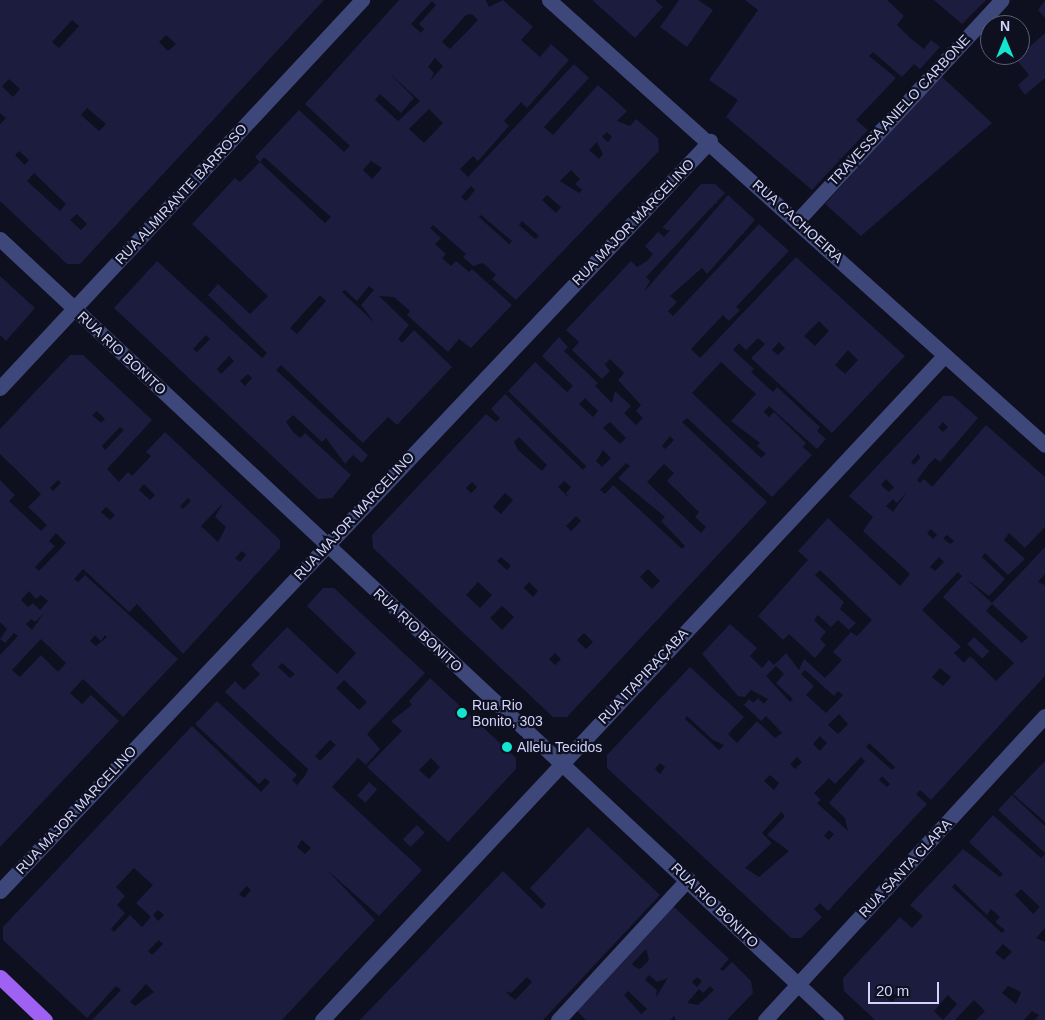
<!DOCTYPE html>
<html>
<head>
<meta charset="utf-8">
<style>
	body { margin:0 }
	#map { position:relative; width:1045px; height:1020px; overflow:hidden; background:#0e0f1f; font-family:Arial,sans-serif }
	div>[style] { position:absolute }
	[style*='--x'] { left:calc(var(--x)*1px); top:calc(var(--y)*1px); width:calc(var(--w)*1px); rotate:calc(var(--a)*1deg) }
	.building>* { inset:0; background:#1c1c3f; transform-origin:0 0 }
	.minor>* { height:15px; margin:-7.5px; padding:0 7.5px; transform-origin:7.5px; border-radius:7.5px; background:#3d477a }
	.major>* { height:15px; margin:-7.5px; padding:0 7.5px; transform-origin:7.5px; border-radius:7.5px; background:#9f61f2 }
	.dots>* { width:14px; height:14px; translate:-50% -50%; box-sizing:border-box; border:2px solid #0e0f1f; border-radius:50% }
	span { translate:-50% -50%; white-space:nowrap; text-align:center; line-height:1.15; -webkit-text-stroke:4.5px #0e0f1f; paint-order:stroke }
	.street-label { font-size:14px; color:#d0d4fb }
	.poi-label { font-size:14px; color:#d0d4fb }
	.left { translate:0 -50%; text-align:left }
	.north { position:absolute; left:980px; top:15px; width:50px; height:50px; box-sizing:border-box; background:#0e0f1f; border:1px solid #5c5e77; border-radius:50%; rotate:0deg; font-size:14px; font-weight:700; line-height:20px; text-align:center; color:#d0d4fb }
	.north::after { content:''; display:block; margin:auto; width:18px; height:22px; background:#13e5d1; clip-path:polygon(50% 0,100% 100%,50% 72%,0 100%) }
	.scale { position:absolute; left:868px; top:982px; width:71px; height:22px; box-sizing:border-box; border:2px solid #d0d4fb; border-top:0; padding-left:6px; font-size:15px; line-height:18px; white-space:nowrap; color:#d0d4fb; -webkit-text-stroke:4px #0e0f1f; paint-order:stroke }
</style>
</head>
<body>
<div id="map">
	<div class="building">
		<div style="clip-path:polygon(evenodd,0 0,324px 0,80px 264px,67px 264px,0 201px,0 124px,6px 118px,0 113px,0 0,72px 20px,79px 26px,59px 48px,52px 42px,72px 20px,0 0,166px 35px,176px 44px,168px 51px,159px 42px,166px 35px,0 0,9px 79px,20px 89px,13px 97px,2px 86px,9px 79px,0 0,87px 108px,106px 124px,99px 131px,81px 115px,87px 108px,0 0,19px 151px,29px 160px,25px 165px,15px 155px,19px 151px,0 0,34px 173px,66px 204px,60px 211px,27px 181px,34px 173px,0 0,77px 214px,87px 224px,81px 230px,70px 220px,77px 214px)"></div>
		<div style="clip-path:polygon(evenodd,399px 0,486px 0,489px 7px,503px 0,533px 27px,521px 40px,540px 57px,551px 44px,569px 60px,527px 108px,521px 102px,504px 121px,509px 126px,478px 161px,473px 156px,460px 169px,468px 177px,574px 64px,589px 78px,544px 127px,553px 135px,598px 85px,627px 111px,617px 121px,630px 126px,636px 119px,658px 138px,659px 151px,516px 300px,492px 279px,496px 275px,483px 263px,473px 266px,463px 257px,466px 254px,433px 225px,430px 228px,441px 238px,435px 244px,446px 254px,442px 258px,451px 266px,456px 261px,469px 272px,472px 269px,512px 305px,471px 348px,459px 339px,448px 352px,407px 315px,410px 311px,394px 297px,379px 296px,409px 325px,398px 339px,402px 343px,414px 330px,452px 367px,397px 425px,388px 417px,363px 443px,281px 365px,276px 370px,368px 455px,362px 463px,353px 455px,345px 464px,326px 438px,322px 442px,293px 415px,286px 422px,293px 432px,300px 438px,305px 433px,351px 475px,332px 498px,318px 499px,114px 308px,157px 261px,262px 358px,267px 353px,208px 295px,218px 284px,250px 314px,268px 296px,192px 224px,235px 178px,240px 182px,260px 162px,325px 223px,331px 217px,323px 210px,264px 157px,260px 162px,255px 157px,299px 110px,344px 152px,350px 146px,305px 104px,399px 0,432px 1px,436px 5px,419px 24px,424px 29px,421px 33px,411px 24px,432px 1px,399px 0,472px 14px,478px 20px,450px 49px,442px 42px,466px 15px,472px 14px,399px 0,435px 58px,443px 66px,430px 81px,434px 73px,428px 67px,435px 58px,399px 0,388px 72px,420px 101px,398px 121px,375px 100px,380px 94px,401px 113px,414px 98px,388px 72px,399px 0,429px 109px,443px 123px,424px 143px,409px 129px,429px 109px,399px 0,607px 132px,612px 137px,608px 142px,602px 137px,607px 132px,399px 0,597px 142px,603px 154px,599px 159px,589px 150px,597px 142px,399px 0,371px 161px,382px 168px,372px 179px,363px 170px,371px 161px,399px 0,571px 170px,580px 179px,575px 184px,582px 190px,579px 193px,560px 181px,571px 170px,399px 0,471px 186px,475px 190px,466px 201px,461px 197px,471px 186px,399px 0,547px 195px,561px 207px,556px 213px,542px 200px,547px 195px,399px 0,481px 215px,507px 237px,512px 241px,509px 244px,479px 217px,481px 215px,399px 0,522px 221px,539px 236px,535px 239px,519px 225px,522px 221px,399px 0,369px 286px,374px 290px,361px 305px,375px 323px,342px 292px,345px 290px,357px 301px,369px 286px,399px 0,320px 295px,326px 301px,297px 334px,290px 328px,320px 295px,399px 0,206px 335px,210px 339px,197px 352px,193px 349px,206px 335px,399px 0,229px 356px,234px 361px,221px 374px,217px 369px,229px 356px,399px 0,248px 374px,252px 378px,245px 386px,240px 381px,248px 374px)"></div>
		<div style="clip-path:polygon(592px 0,655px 0,663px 7px,635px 38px)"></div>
		<div style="clip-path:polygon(679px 0,698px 0,713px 10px,687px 47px,660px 27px)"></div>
		<div style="clip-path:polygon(745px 0,887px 0,904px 16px,897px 25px,910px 38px,924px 49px,931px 40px,940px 47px,920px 69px,914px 64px,902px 77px,873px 52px,869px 56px,896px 78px,856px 120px,868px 130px,812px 190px,726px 117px,738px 100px,709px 80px,758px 10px)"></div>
		<div style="clip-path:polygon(934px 0,986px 0,962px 24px)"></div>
		<div style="clip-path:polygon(1045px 0,1045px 18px,1038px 10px)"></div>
		<div style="clip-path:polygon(1045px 33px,1045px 78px,1025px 95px,1018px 85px,1029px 75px,1016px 59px)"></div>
		<div style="clip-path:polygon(941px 76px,992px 123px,861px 236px,825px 204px)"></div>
		<div style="clip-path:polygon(evenodd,701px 184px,715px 184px,725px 193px,646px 277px,650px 281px,644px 292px,728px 195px,755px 220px,707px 274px,702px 268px,670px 296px,677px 302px,668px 311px,673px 316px,759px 224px,789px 251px,736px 307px,740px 310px,729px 321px,723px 315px,691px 349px,700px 358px,796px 257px,905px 356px,832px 433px,751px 358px,765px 344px,758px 338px,746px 350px,739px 343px,733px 350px,754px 369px,751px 372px,773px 392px,777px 387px,820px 427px,817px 431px,826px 439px,817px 449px,769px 406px,764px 412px,769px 417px,774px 412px,806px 443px,803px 447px,812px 455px,772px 497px,687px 418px,682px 422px,767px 502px,567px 717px,553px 717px,373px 548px,372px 535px,486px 414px,496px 422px,500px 418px,491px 409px,505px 394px,583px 470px,586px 466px,508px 391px,535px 362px,567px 392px,573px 386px,542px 356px,559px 337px,568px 347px,564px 351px,598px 383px,595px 386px,612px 403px,615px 391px,631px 406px,624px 413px,636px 425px,643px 418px,636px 411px,641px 405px,618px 380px,624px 373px,610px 359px,605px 364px,600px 358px,610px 371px,602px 379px,572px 350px,579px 342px,566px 330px,631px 261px,637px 267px,647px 261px,653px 254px,645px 246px,658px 232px,664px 237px,670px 230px,662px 228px,701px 184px,819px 321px,829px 331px,815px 346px,804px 336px,819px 321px,701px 184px,779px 342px,785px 348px,778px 355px,772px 350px,779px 342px,701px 184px,848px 350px,858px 360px,845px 374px,835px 365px,848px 350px,701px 184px,721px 362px,756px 394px,731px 421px,760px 443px,757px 446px,766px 454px,761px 458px,692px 393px,721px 362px,701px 184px,585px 398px,598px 411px,593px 417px,579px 404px,585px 398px,701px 184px,610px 422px,626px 438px,620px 444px,603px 428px,610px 422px,701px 184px,670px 436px,674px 440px,665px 449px,662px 446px,670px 436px,701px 184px,519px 437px,547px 465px,542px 471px,518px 450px,514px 442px,519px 437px,701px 184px,603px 450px,611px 458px,602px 467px,596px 461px,603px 450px,701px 184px,626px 463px,630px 466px,618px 478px,665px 517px,661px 521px,685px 546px,682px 549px,613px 485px,605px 494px,600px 490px,626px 463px,701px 184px,664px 464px,674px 473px,667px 481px,699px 512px,695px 517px,706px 527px,701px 533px,647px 482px,664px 464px,701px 184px,564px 481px,571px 487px,566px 493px,569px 498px,558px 487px,564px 481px,701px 184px,472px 482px,477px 487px,471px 493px,466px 488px,472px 482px,701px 184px,505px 493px,513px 500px,501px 514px,493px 507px,505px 493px,701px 184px,576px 516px,581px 521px,571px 531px,566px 526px,576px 516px,701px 184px,501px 557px,511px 566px,507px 570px,497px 561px,501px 557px,701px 184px,648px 569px,660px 581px,652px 589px,640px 577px,648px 569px,701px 184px,478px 582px,492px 595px,480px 608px,466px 595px,478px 582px,701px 184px,529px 582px,538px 591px,533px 597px,524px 588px,529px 582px,701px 184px,502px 606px,514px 617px,502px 630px,490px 618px,502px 606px,701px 184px,584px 633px,593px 642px,586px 649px,577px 640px,584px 633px,701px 184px,555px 653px,561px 659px,555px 665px,549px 659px,555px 653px)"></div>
		<div style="clip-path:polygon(0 276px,35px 308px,6px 341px,0 335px)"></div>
		<div style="clip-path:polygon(evenodd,70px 355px,83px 355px,152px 420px,107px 469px,119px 482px,128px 472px,132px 476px,151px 456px,146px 452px,165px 432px,280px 540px,280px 548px,183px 654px,137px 604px,129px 612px,83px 569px,74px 579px,78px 582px,85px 575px,178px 659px,123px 717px,83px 679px,70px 693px,82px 704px,91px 695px,119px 721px,0 847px,0 655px,18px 636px,14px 633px,5px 643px,0 639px,7px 629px,0 622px,0 480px,15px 495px,9px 501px,41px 531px,47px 525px,28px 507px,41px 494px,0 454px,0 429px,70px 355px,97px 411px,105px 419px,101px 423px,92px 415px,97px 411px,70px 355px,120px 427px,124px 430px,105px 450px,102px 446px,120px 427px,70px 355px,58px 480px,61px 483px,53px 491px,50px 488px,58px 480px,70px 355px,144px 484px,155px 495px,150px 500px,139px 490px,144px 484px,70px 355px,188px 498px,191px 501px,183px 509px,180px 506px,188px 498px,70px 355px,223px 503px,215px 517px,226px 527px,218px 542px,201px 526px,223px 503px,70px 355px,106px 507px,115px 515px,110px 520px,101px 512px,106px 507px,70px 355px,56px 533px,66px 543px,39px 571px,35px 567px,55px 546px,49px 541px,56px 533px,70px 355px,242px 551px,246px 555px,240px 562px,235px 558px,242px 551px,70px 355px,29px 591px,36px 599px,41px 595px,48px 601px,40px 610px,33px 603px,28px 607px,21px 600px,29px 591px,70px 355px,44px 613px,32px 630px,26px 624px,31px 619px,35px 622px,44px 613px,70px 355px,95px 635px,101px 641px,105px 635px,107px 637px,96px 646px,90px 641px,95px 635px,70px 355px,41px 639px,66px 663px,58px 672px,41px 655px,20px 677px,12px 670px,41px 639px)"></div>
		<div style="clip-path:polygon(evenodd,943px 396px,953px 396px,978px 418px,940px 462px,935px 458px,929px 464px,917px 480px,920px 483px,924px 479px,932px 487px,986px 425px,1045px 477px,1045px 527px,1025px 548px,1009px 533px,1004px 540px,1025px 559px,1008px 575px,985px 553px,982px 557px,1005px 579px,989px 596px,966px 579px,992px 603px,1045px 547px,1045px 574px,1038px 582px,1045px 585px,1045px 676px,931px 800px,920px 790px,916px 794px,927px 804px,828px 911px,820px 903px,814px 909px,822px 917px,801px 938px,791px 938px,607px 768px,607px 755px,690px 667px,744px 717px,728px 734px,737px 743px,757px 721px,775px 738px,782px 733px,766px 716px,761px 721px,744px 705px,749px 699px,753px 703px,758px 698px,764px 704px,768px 699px,751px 690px,745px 697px,738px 696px,702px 654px,730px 624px,757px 648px,750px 656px,762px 668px,769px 660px,774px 665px,786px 653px,799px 670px,804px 659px,825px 678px,842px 660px,833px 652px,851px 632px,857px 636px,872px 620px,820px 570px,815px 575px,844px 602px,840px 609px,856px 623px,849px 630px,838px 620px,831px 627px,818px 615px,814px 620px,826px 632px,820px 639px,826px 645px,815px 658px,789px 634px,783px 640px,758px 616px,808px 560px,798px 551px,828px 518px,900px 586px,910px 574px,863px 531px,873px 517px,849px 496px,943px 396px,943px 422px,948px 427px,943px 432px,938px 427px,943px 422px,943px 396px,918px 454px,921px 457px,914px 465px,911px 462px,918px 454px,943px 396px,886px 479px,894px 487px,889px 492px,881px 485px,886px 479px,943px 396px,907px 492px,893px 512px,886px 506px,893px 499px,897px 503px,907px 492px,943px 396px,931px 529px,937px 535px,933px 539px,927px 533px,931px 529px,943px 396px,947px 535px,954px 541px,950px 544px,943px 538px,947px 535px,943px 396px,939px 557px,944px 562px,935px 571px,930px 567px,939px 557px,943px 396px,958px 572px,962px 576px,943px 597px,1014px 663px,996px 681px,970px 656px,964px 663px,954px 653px,961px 647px,922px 610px,958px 572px,943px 396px,992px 604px,1028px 637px,1022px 643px,986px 611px,992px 604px,943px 396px,776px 666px,784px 674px,776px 683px,793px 699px,790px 702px,766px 676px,776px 666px,943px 396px,940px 668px,951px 677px,943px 686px,932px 677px,940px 668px,943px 396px,805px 670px,834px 696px,838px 691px,843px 695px,826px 713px,806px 695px,814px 686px,801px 674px,805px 670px,943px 396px,839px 714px,848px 724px,838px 734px,828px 725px,839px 714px,943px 396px,687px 716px,713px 740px,724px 745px,719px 750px,685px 719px,687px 716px,943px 396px,820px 736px,827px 743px,820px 751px,813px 744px,820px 736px,943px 396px,869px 743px,895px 767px,892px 770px,866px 747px,869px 743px,943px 396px,797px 757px,802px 762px,795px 769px,790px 764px,797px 757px,943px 396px,861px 757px,865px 761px,829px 803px,845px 818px,848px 831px,817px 803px,821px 800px,814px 793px,829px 778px,835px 784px,861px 757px,943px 396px,660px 763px,665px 767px,660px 774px,655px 769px,660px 763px,943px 396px,770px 775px,779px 783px,774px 790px,764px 781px,770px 775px,943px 396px,882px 776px,890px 784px,887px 787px,879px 780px,882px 776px,943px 396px,781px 812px,785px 816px,767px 835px,789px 851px,759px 877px,745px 868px,772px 843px,762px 833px,781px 812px,943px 396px,829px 830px,834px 834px,829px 840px,824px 836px,829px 830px)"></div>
		<div style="clip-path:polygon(evenodd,323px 588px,334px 588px,425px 673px,367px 734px,380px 749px,366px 765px,358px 758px,332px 787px,422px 870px,379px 916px,326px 869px,375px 920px,282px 1020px,92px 1020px,121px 990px,116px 986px,87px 1018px,3px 940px,3px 927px,192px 726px,261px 792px,270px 782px,265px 778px,259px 784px,195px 724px,217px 701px,297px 775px,292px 780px,297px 785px,305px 776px,308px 769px,225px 692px,235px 681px,244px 690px,260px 674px,251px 665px,287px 627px,337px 674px,356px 653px,307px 606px,323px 588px,282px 663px,295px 674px,290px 678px,278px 667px,282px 663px,323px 588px,344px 680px,367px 702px,359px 710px,336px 688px,344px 680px,323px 588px,330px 740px,336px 745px,320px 761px,315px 756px,330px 740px,323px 588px,302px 840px,311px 848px,305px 854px,297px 847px,302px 840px,323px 588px,134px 868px,153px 885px,136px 903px,151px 917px,142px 927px,130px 915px,114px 932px,111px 929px,125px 913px,117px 905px,125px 896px,116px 887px,134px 868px,323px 588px,247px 886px,251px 890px,244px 898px,239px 894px,247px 886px,323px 588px,158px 910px,164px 915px,158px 921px,153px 915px,158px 910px,323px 588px,159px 940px,163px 944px,152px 955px,148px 951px,159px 940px,323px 588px,146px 984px,154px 992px,135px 1006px,130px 1002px,146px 984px)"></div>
		<div style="left:974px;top:637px;width:21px;height:10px;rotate:43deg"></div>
		<div style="clip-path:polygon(evenodd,430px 678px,516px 758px,516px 769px,448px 842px,367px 767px,402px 731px,391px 721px,412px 705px,409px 701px,430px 678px,431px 758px,440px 767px,429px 779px,419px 770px,431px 758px)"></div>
		<div style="clip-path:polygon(1045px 761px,1045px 822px,1013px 794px)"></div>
		<div style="left:369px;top:782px;width:11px;height:18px;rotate:41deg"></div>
		<div style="clip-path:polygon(1012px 795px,1045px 826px,1045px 853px,998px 810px)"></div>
		<div style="clip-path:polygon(evenodd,993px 815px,1041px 858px,1045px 854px,1045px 928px,1036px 938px,1045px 942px,1045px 1020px,1035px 1020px,1039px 1015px,1032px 1011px,1024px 1020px,976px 1020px,985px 1011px,974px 1000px,955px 1020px,875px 1020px,844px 991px,843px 978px,900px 917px,912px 928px,923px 916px,910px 905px,963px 849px,1000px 877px,1003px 874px,969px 842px,993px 815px,955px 884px,987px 915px,991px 909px,1000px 917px,995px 922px,1005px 930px,1002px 933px,952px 887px,955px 884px,993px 815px,1021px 889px,1040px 907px,1033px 914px,1015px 895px,1021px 889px,993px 815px,1003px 944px,1012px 952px,1004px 960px,995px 953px,1003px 944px,993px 815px,1008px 986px,1021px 992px,1016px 1004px,1002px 993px,1008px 986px,993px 815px,890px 991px,897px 996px,892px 1002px,885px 997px,890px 991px,993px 815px,948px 995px,957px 1004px,943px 1020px,934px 1011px,948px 995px)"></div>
		<div style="left:417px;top:825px;width:11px;height:20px;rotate:45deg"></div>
		<div style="clip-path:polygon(evenodd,588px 827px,660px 895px,543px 1020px,360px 1020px,503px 871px,542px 909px,546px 904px,530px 888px,588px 827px,527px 977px,532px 982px,515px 1000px,505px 991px,511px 993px,527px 977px)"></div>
		<div style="clip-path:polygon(evenodd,673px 906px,729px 959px,720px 969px,723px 971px,732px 962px,751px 981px,753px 993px,727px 1020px,676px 1020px,674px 1016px,670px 1020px,586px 1020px,575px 1009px,673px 906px,646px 949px,649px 960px,640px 969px,635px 967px,632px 964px,646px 949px,673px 906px,649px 975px,657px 982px,668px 978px,656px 997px,657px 990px,645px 980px,649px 975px,673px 906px,697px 977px,702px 981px,697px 987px,692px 982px,697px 977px,673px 906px,710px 986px,714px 990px,698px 1005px,687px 1003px,699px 989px,703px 993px,710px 986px,673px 906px,628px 991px,647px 1009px,641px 1014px,624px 995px,628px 991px)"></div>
	</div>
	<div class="minor">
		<div style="--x:549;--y:0;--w:666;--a:41.9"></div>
		<div style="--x:797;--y:221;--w:301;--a:-47.2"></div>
		<div style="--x:0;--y:239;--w:1144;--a:43.05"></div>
		<div style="--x:0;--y:388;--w:531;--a:-46.99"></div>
		<div style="--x:0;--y:891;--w:1033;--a:-46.57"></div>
		<div style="--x:322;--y:1020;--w:911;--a:-46.87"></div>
		<div style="--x:558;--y:1020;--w:192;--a:-47.3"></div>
		<div style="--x:765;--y:1020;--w:413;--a:-47.4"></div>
	</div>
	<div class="major">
		<div style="--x:0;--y:977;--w:62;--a:43.7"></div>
	</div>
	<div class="dots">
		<div style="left:462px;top:713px;background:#13e5d1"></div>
		<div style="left:507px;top:747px;background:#13e5d1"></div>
	</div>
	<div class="street-label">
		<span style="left:899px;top:110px;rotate:-47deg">TRAVESSA ANIELO CARBONE</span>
		<span style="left:181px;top:194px;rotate:-47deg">RUA ALMIRANTE BARROSO</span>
		<span style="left:798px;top:221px;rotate:42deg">RUA CACHOEIRA</span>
		<span style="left:633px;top:222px;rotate:-46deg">RUA MAJOR MARCELINO</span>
		<span style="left:122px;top:353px;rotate:43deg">RUA RIO BONITO</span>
		<span style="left:354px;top:516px;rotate:-47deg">RUA MAJOR MARCELINO</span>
		<span style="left:418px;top:630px;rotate:43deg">RUA RIO BONITO</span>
		<span style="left:643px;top:676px;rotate:-47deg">RUA ITAPIRAÇABA</span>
		<span style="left:76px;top:810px;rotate:-47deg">RUA MAJOR MARCELINO</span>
		<span style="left:905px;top:868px;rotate:-47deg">RUA SANTA CLARA</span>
		<span style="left:715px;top:905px;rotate:44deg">RUA RIO BONITO</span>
	</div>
	<div class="poi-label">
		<span class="left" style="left:472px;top:713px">Rua Rio<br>Bonito, 303</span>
		<span class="left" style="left:517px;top:747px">Allelu Tecidos</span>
	</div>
	<div class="north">N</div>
	<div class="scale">20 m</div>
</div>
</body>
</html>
